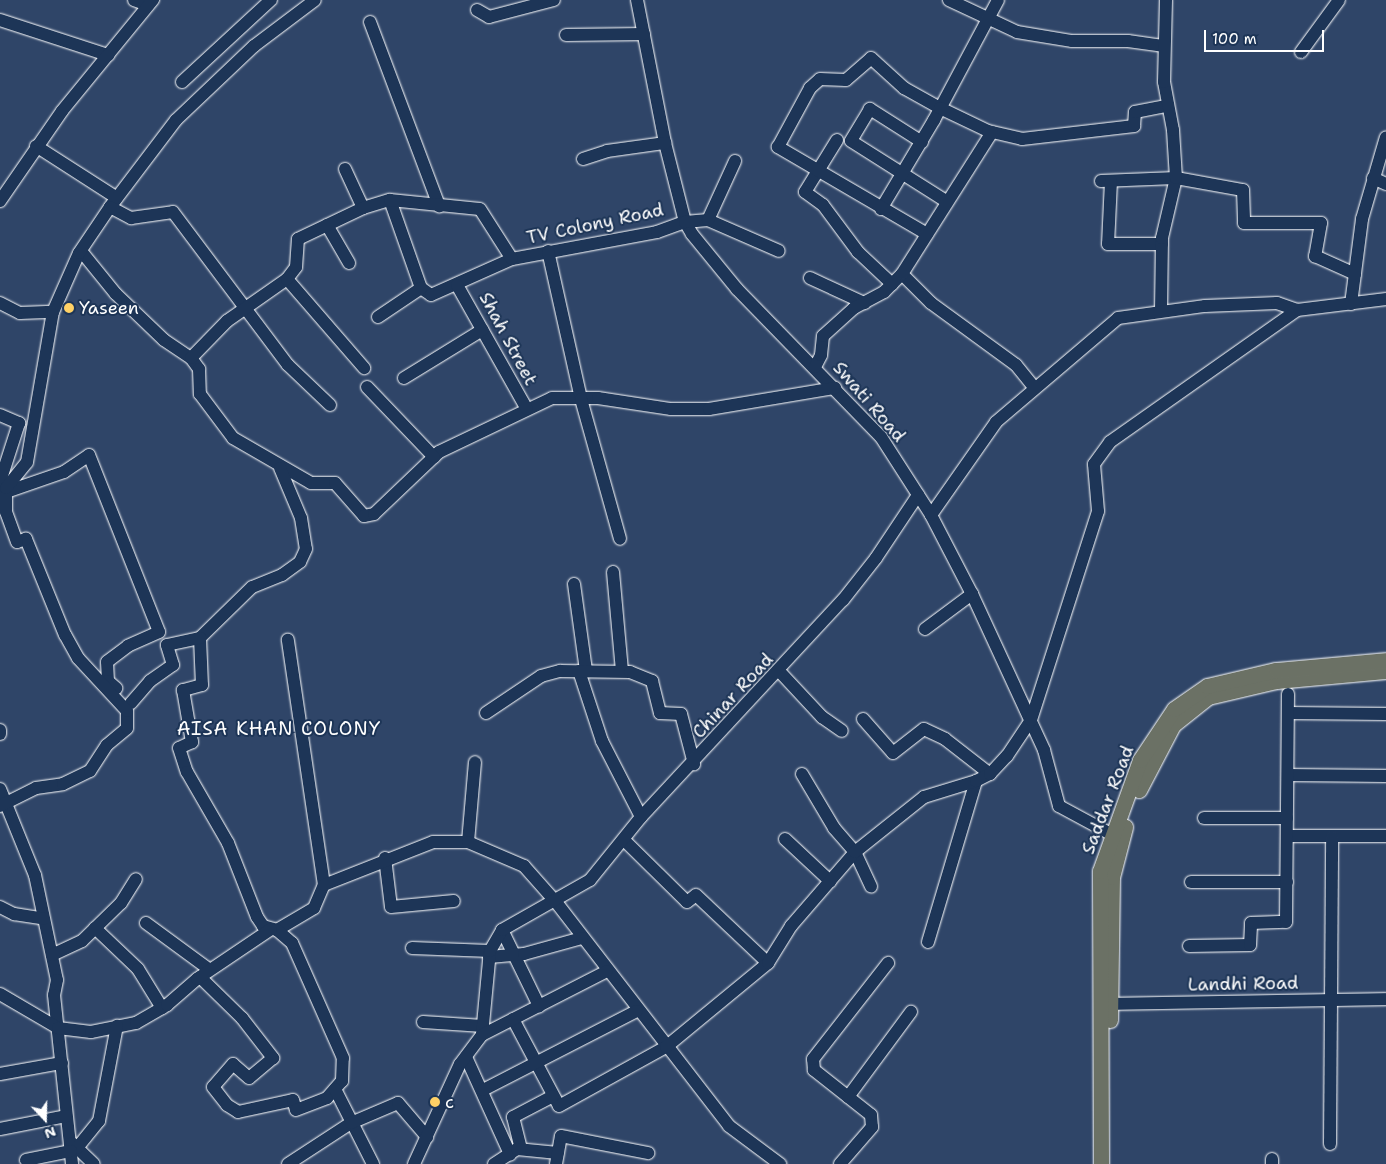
<!DOCTYPE html>
<html>
<head>
<meta charset="utf-8">
<style>
	body { margin:0 }
	#map { position:relative; width:1386px; height:1164px; overflow:hidden; background:#2f4568; font-family:"Shantell Sans",sans-serif }
	div>[style] { position:absolute }
	[style*='--x'] { left:calc(var(--x)*1px); top:calc(var(--y)*1px); width:calc(var(--w)*1px); rotate:calc(var(--a)*1deg) }
	.roads { filter:drop-shadow(0 0 1px #fff) drop-shadow(0 0 1px #fff) }
	.minor>* { height:12px; margin:-6px; padding:0 6px; transform-origin:6px; border-radius:6px; background:#1d3557 }
	.major>* { height:15px; margin:-7.5px; padding:0 7.5px; transform-origin:7.5px; border-radius:7.5px; background:#6b7165 }
	.dots>* { width:14px; height:14px; translate:-50% -50%; box-sizing:border-box; border:2px solid #1d3557; border-radius:50% }
	span { translate:-50% -50%; white-space:nowrap; text-align:center; line-height:1.15; -webkit-text-stroke:4px #1d3557; paint-order:stroke }
	.street-label { font-size:18px; color:#fff }
	.poi-label { font-size:18px; color:#fff }
	.left { translate:0 -50%; text-align:left }
	.neighbourhood-label { font-size:19px; color:#fff; letter-spacing:1px }
	.north { position:absolute; left:20px; top:1094px; width:50px; height:50px; -webkit-text-stroke:4px #1d3557; paint-order:stroke; rotate:159deg; font-size:14px; font-weight:700; line-height:20px; text-align:center; color:#fff }
	.north::after { content:''; display:block; margin:auto; width:18px; height:22px; background:#fff; clip-path:polygon(50% 0,100% 100%,50% 72%,0 100%) }
	.scale { position:absolute; left:1204px; top:30px; width:120px; height:22px; box-sizing:border-box; border:2px solid #fff; border-top:0; padding-left:6px; font-size:15px; line-height:18px; white-space:nowrap; color:#fff; -webkit-text-stroke:4px #1d3557; paint-order:stroke }
</style>
</head>
<body>
<div id="map">
	<div class="roads">
		<div class="minor">
			<div style="--x:134;--y:0;--w:15;--a:20"></div>
			<div style="--x:637;--y:0;--w:146;--a:78.9"></div>
			<div style="--x:665;--y:143;--w:81;--a:75.8"></div>
			<div style="--x:685;--y:222;--w:14;--a:60"></div>
			<div style="--x:692;--y:234;--w:71;--a:50.7"></div>
			<div style="--x:737;--y:289;--w:206;--a:45.8"></div>
			<div style="--x:881;--y:437;--w:93;--a:57.3"></div>
			<div style="--x:931;--y:515;--w:89;--a:62.6"></div>
			<div style="--x:972;--y:594;--w:172;--a:65.2"></div>
			<div style="--x:1044;--y:750;--w:58;--a:75"></div>
			<div style="--x:1059;--y:806;--w:69;--a:28.4"></div>
			<div style="--x:949;--y:0;--w:75;--a:25.2"></div>
			<div style="--x:1017;--y:32;--w:56;--a:9.3"></div>
			<div style="--x:1072;--y:41;--w:56;--a:0"></div>
			<div style="--x:1128;--y:41;--w:35;--a:8"></div>
			<div style="--x:477;--y:10;--w:14;--a:30"></div>
			<div style="--x:489;--y:17;--w:67;--a:-14.7"></div>
			<div style="--x:0;--y:20;--w:114;--a:18"></div>
			<div style="--x:370;--y:22;--w:197;--a:69.4"></div>
			<div style="--x:566;--y:35;--w:78;--a:-0.7"></div>
			<div style="--x:1301;--y:52;--w:64;--a:-53.8"></div>
			<div style="--x:182;--y:82;--w:121;--a:-42.7"></div>
			<div style="--x:837;--y:140;--w:61;--a:121.6"></div>
			<div style="--x:805;--y:192;--w:22;--a:36"></div>
			<div style="--x:823;--y:205;--w:59;--a:53.3"></div>
			<div style="--x:858;--y:252;--w:47;--a:43.3"></div>
			<div style="--x:922;--y:142;--w:62;--a:-147.6"></div>
			<div style="--x:870;--y:109;--w:37;--a:121"></div>
			<div style="--x:851;--y:141;--w:112;--a:32.3"></div>
			<div style="--x:36;--y:146;--w:96;--a:32.7"></div>
			<div style="--x:583;--y:159;--w:25;--a:-18"></div>
			<div style="--x:607;--y:151;--w:59;--a:-7.9"></div>
			<div style="--x:345;--y:169;--w:43;--a:65.2"></div>
			<div style="--x:1373;--y:178;--w:14;--a:25"></div>
			<div style="--x:1101;--y:181;--w:75;--a:-2.3"></div>
			<div style="--x:1176;--y:178;--w:68;--a:10.2"></div>
			<div style="--x:1243;--y:190;--w:33;--a:88"></div>
			<div style="--x:1244;--y:223;--w:77;--a:0"></div>
			<div style="--x:1321;--y:223;--w:34;--a:100"></div>
			<div style="--x:1315;--y:256;--w:44;--a:24.2"></div>
			<div style="--x:1111;--y:181;--w:63;--a:92.7"></div>
			<div style="--x:1108;--y:244;--w:54;--a:0"></div>
			<div style="--x:390;--y:200;--w:93;--a:70.6"></div>
			<div style="--x:421;--y:288;--w:12;--a:35"></div>
			<div style="--x:431;--y:295;--w:89;--a:-24"></div>
			<div style="--x:512;--y:259;--w:147;--a:-10.5"></div>
			<div style="--x:657;--y:232;--w:30;--a:-20"></div>
			<div style="--x:685;--y:222;--w:23;--a:-5"></div>
			<div style="--x:708;--y:220;--w:77;--a:23.6"></div>
			<div style="--x:0;--y:201;--w:109;--a:-55.4"></div>
			<div style="--x:62;--y:111;--w:144;--a:-50.7"></div>
			<div style="--x:110;--y:207;--w:109;--a:-52.8"></div>
			<div style="--x:176;--y:120;--w:108;--a:-43.5"></div>
			<div style="--x:254;--y:46;--w:76;--a:-37"></div>
			<div style="--x:881;--y:209;--w:104;--a:-59.2"></div>
			<div style="--x:934;--y:120;--w:136;--a:-61.9"></div>
			<div style="--x:708;--y:220;--w:65;--a:-65.4"></div>
			<div style="--x:327;--y:225;--w:44;--a:59.9"></div>
			<div style="--x:927;--y:234;--w:173;--a:-149.7"></div>
			<div style="--x:778;--y:147;--w:67;--a:-61.5"></div>
			<div style="--x:810;--y:88;--w:13;--a:-42"></div>
			<div style="--x:820;--y:79;--w:26;--a:2"></div>
			<div style="--x:846;--y:80;--w:33;--a:-41"></div>
			<div style="--x:871;--y:58;--w:45;--a:42.3"></div>
			<div style="--x:904;--y:88;--w:41;--a:29.1"></div>
			<div style="--x:940;--y:108;--w:53;--a:25.6"></div>
			<div style="--x:988;--y:131;--w:35;--a:13"></div>
			<div style="--x:1022;--y:139;--w:113;--a:-6.6"></div>
			<div style="--x:1134;--y:126;--w:14;--a:-86"></div>
			<div style="--x:1135;--y:112;--w:32;--a:-11"></div>
			<div style="--x:81;--y:251;--w:55;--a:50.9"></div>
			<div style="--x:116;--y:294;--w:66;--a:43.8"></div>
			<div style="--x:164;--y:340;--w:32;--a:34"></div>
			<div style="--x:191;--y:358;--w:14;--a:54"></div>
			<div style="--x:199;--y:369;--w:25;--a:88"></div>
			<div style="--x:200;--y:394;--w:55;--a:53.1"></div>
			<div style="--x:233;--y:438;--w:90;--a:30"></div>
			<div style="--x:311;--y:483;--w:24;--a:0"></div>
			<div style="--x:335;--y:483;--w:44;--a:48.7"></div>
			<div style="--x:364;--y:516;--w:10;--a:-11"></div>
			<div style="--x:374;--y:514;--w:90;--a:-43.6"></div>
			<div style="--x:439;--y:452;--w:125;--a:-25.5"></div>
			<div style="--x:552;--y:398;--w:46;--a:0"></div>
			<div style="--x:598;--y:398;--w:74;--a:8.6"></div>
			<div style="--x:671;--y:409;--w:38;--a:0"></div>
			<div style="--x:709;--y:409;--w:128;--a:-9.5"></div>
			<div style="--x:548;--y:251;--w:152;--a:77.4"></div>
			<div style="--x:581;--y:399;--w:145;--a:74.4"></div>
			<div style="--x:902;--y:274;--w:41;--a:45"></div>
			<div style="--x:931;--y:303;--w:105;--a:36.1"></div>
			<div style="--x:1016;--y:365;--w:28;--a:51"></div>
			<div style="--x:810;--y:278;--w:60;--a:24.8"></div>
			<div style="--x:287;--y:279;--w:118;--a:49.1"></div>
			<div style="--x:457;--y:285;--w:142;--a:60.6"></div>
			<div style="--x:0;--y:303;--w:22;--a:27"></div>
			<div style="--x:20;--y:313;--w:33;--a:-2"></div>
			<div style="--x:53;--y:312;--w:64;--a:-66.2"></div>
			<div style="--x:79;--y:253;--w:55;--a:-56"></div>
			<div style="--x:110;--y:207;--w:24;--a:28"></div>
			<div style="--x:131;--y:218;--w:42;--a:-8.1"></div>
			<div style="--x:173;--y:212;--w:191;--a:53.1"></div>
			<div style="--x:288;--y:365;--w:58;--a:43.6"></div>
			<div style="--x:1351;--y:304;--w:86;--a:-82.6"></div>
			<div style="--x:1362;--y:219;--w:85;--a:-73.7"></div>
			<div style="--x:1161;--y:311;--w:73;--a:-89.2"></div>
			<div style="--x:1162;--y:238;--w:62;--a:-76.9"></div>
			<div style="--x:1176;--y:178;--w:48;--a:-93.6"></div>
			<div style="--x:1173;--y:130;--w:49;--a:-100.6"></div>
			<div style="--x:1164;--y:82;--w:82;--a:-88.6"></div>
			<div style="--x:378;--y:317;--w:52;--a:-34"></div>
			<div style="--x:191;--y:358;--w:52;--a:-45.8"></div>
			<div style="--x:227;--y:321;--w:73;--a:-35"></div>
			<div style="--x:287;--y:279;--w:15;--a:-53"></div>
			<div style="--x:296;--y:267;--w:28;--a:-86"></div>
			<div style="--x:298;--y:239;--w:72;--a:-25.5"></div>
			<div style="--x:363;--y:208;--w:28;--a:-17"></div>
			<div style="--x:390;--y:200;--w:90;--a:5.7"></div>
			<div style="--x:480;--y:209;--w:59;--a:57.4"></div>
			<div style="--x:815;--y:367;--w:13;--a:-63"></div>
			<div style="--x:821;--y:355;--w:19;--a:-84"></div>
			<div style="--x:823;--y:336;--w:42;--a:-42.1"></div>
			<div style="--x:854;--y:308;--w:34;--a:-28"></div>
			<div style="--x:884;--y:292;--w:25;--a:-45"></div>
			<div style="--x:902;--y:274;--w:168;--a:-57.6"></div>
			<div style="--x:404;--y:378;--w:92;--a:-31.6"></div>
			<div style="--x:367;--y:387;--w:97;--a:46.3"></div>
			<div style="--x:0;--y:415;--w:21;--a:23"></div>
			<div style="--x:19;--y:423;--w:62;--a:107.9"></div>
			<div style="--x:280;--y:468;--w:54;--a:67.2"></div>
			<div style="--x:301;--y:518;--w:31;--a:81"></div>
			<div style="--x:306;--y:549;--w:14;--a:115"></div>
			<div style="--x:300;--y:562;--w:22;--a:144"></div>
			<div style="--x:282;--y:575;--w:32;--a:158"></div>
			<div style="--x:252;--y:587;--w:73;--a:135.6"></div>
			<div style="--x:200;--y:638;--w:47;--a:87.6"></div>
			<div style="--x:202;--y:685;--w:20;--a:165"></div>
			<div style="--x:183;--y:690;--w:53;--a:80.2"></div>
			<div style="--x:192;--y:742;--w:14;--a:155"></div>
			<div style="--x:179;--y:748;--w:25;--a:72"></div>
			<div style="--x:187;--y:772;--w:82;--a:60"></div>
			<div style="--x:228;--y:843;--w:79;--a:68.6"></div>
			<div style="--x:257;--y:917;--w:11;--a:56"></div>
			<div style="--x:263;--y:926;--w:15;--a:16"></div>
			<div style="--x:277;--y:930;--w:43;--a:-30.7"></div>
			<div style="--x:314;--y:908;--w:25;--a:-67"></div>
			<div style="--x:324;--y:885;--w:248;--a:-98.4"></div>
			<div style="--x:6;--y:492;--w:61;--a:-19"></div>
			<div style="--x:64;--y:472;--w:30;--a:-34"></div>
			<div style="--x:89;--y:455;--w:190;--a:68.4"></div>
			<div style="--x:159;--y:632;--w:34;--a:156"></div>
			<div style="--x:128;--y:646;--w:26;--a:143"></div>
			<div style="--x:107;--y:662;--w:19;--a:87"></div>
			<div style="--x:108;--y:681;--w:11;--a:41"></div>
			<div style="--x:931;--y:515;--w:113;--a:-55"></div>
			<div style="--x:996;--y:422;--w:160;--a:-40.4"></div>
			<div style="--x:1118;--y:318;--w:88;--a:-7.9"></div>
			<div style="--x:1205;--y:306;--w:72;--a:-2.4"></div>
			<div style="--x:1277;--y:303;--w:21;--a:19"></div>
			<div style="--x:613;--y:572;--w:99;--a:84.8"></div>
			<div style="--x:574;--y:584;--w:87;--a:82.1"></div>
			<div style="--x:925;--y:629;--w:59;--a:-36.7"></div>
			<div style="--x:579;--y:671;--w:74;--a:71.8"></div>
			<div style="--x:602;--y:741;--w:85;--a:62.8"></div>
			<div style="--x:780;--y:672;--w:62;--a:47"></div>
			<div style="--x:822;--y:717;--w:24;--a:35"></div>
			<div style="--x:131;--y:703;--w:29;--a:-49"></div>
			<div style="--x:150;--y:681;--w:28;--a:-35"></div>
			<div style="--x:173;--y:665;--w:21;--a:-107"></div>
			<div style="--x:167;--y:645;--w:34;--a:-12"></div>
			<div style="--x:486;--y:713;--w:66;--a:-33.9"></div>
			<div style="--x:541;--y:676;--w:20;--a:-15"></div>
			<div style="--x:560;--y:671;--w:70;--a:0.8"></div>
			<div style="--x:630;--y:672;--w:24;--a:22"></div>
			<div style="--x:652;--y:681;--w:33;--a:76"></div>
			<div style="--x:660;--y:713;--w:21;--a:3"></div>
			<div style="--x:681;--y:714;--w:52;--a:75.4"></div>
			<div style="--x:1288;--y:713;--w:98;--a:0.6"></div>
			<div style="--x:863;--y:719;--w:45;--a:48.6"></div>
			<div style="--x:893;--y:753;--w:39;--a:-38"></div>
			<div style="--x:924;--y:729;--w:23;--a:25"></div>
			<div style="--x:945;--y:739;--w:57;--a:37.9"></div>
			<div style="--x:0;--y:730;--w:4;--a:90"></div>
			<div style="--x:802;--y:774;--w:63;--a:59.3"></div>
			<div style="--x:834;--y:828;--w:32;--a:49"></div>
			<div style="--x:855;--y:852;--w:38;--a:65"></div>
			<div style="--x:1288;--y:775;--w:98;--a:0.6"></div>
			<div style="--x:0;--y:789;--w:93;--a:67.9"></div>
			<div style="--x:35;--y:875;--w:107;--a:78.2"></div>
			<div style="--x:57;--y:980;--w:15;--a:101"></div>
			<div style="--x:54;--y:995;--w:170;--a:83.9"></div>
			<div style="--x:0;--y:806;--w:40;--a:-26.6"></div>
			<div style="--x:36;--y:788;--w:27;--a:-8"></div>
			<div style="--x:63;--y:784;--w:30;--a:-26"></div>
			<div style="--x:90;--y:771;--w:31;--a:-57"></div>
			<div style="--x:107;--y:745;--w:26;--a:-40"></div>
			<div style="--x:127;--y:728;--w:17;--a:-90"></div>
			<div style="--x:127;--y:711;--w:72;--a:-132.8"></div>
			<div style="--x:78;--y:658;--w:26;--a:-119"></div>
			<div style="--x:65;--y:635;--w:104;--a:-112.1"></div>
			<div style="--x:26;--y:539;--w:9;--a:162"></div>
			<div style="--x:17;--y:542;--w:32;--a:-110"></div>
			<div style="--x:6;--y:512;--w:24;--a:-90"></div>
			<div style="--x:6;--y:488;--w:33;--a:-51"></div>
			<div style="--x:27;--y:462;--w:152;--a:-80.2"></div>
			<div style="--x:1204;--y:818;--w:83;--a:0"></div>
			<div style="--x:1287;--y:836;--w:99;--a:0"></div>
			<div style="--x:785;--y:839;--w:62;--a:43"></div>
			<div style="--x:624;--y:840;--w:88;--a:44.5"></div>
			<div style="--x:687;--y:902;--w:11;--a:-38"></div>
			<div style="--x:696;--y:895;--w:99;--a:43.4"></div>
			<div style="--x:468;--y:842;--w:80;--a:-85"></div>
			<div style="--x:385;--y:858;--w:49;--a:83"></div>
			<div style="--x:391;--y:907;--w:63;--a:-5.4"></div>
			<div style="--x:1191;--y:882;--w:96;--a:0"></div>
			<div style="--x:324;--y:885;--w:117;--a:-21.5"></div>
			<div style="--x:433;--y:842;--w:35;--a:0"></div>
			<div style="--x:468;--y:842;--w:61;--a:23.2"></div>
			<div style="--x:524;--y:866;--w:48;--a:48.4"></div>
			<div style="--x:556;--y:902;--w:283;--a:52.3"></div>
			<div style="--x:729;--y:1126;--w:64;--a:36.7"></div>
			<div style="--x:0;--y:907;--w:16;--a:27"></div>
			<div style="--x:14;--y:914;--w:30;--a:9"></div>
			<div style="--x:146;--y:923;--w:79;--a:36.3"></div>
			<div style="--x:95;--y:928;--w:59;--a:43.6"></div>
			<div style="--x:138;--y:969;--w:46;--a:58.4"></div>
			<div style="--x:502;--y:930;--w:85;--a:64"></div>
			<div style="--x:928;--y:942;--w:168;--a:-73.4"></div>
			<div style="--x:1189;--y:946;--w:61;--a:-0.9"></div>
			<div style="--x:1250;--y:945;--w:22;--a:-87"></div>
			<div style="--x:1251;--y:923;--w:35;--a:-2"></div>
			<div style="--x:1286;--y:922;--w:228;--a:-89.5"></div>
			<div style="--x:412;--y:948;--w:78;--a:2.2"></div>
			<div style="--x:52;--y:955;--w:33;--a:-25"></div>
			<div style="--x:82;--y:941;--w:54;--a:-44.3"></div>
			<div style="--x:121;--y:903;--w:28;--a:-58"></div>
			<div style="--x:489;--y:957;--w:35;--a:-5"></div>
			<div style="--x:524;--y:954;--w:60;--a:-15.4"></div>
			<div style="--x:200;--y:977;--w:59;--a:44.3"></div>
			<div style="--x:242;--y:1018;--w:51;--a:52.2"></div>
			<div style="--x:273;--y:1058;--w:31;--a:140"></div>
			<div style="--x:249;--y:1078;--w:21;--a:-139"></div>
			<div style="--x:233;--y:1064;--w:30;--a:131"></div>
			<div style="--x:213;--y:1087;--w:23;--a:52"></div>
			<div style="--x:227;--y:1105;--w:13;--a:32"></div>
			<div style="--x:238;--y:1112;--w:56;--a:-12.3"></div>
			<div style="--x:293;--y:1100;--w:10;--a:73"></div>
			<div style="--x:296;--y:1110;--w:33;--a:-21"></div>
			<div style="--x:327;--y:1098;--w:23;--a:-49"></div>
			<div style="--x:342;--y:1081;--w:23;--a:-88"></div>
			<div style="--x:343;--y:1058;--w:126;--a:-113.9"></div>
			<div style="--x:292;--y:943;--w:20;--a:-139"></div>
			<div style="--x:0;--y:994;--w:67;--a:30.4"></div>
			<div style="--x:58;--y:1028;--w:33;--a:7"></div>
			<div style="--x:91;--y:1032;--w:46;--a:-11.3"></div>
			<div style="--x:136;--y:1023;--w:36;--a:-30"></div>
			<div style="--x:167;--y:1005;--w:40;--a:-41"></div>
			<div style="--x:197;--y:979;--w:89;--a:-34"></div>
			<div style="--x:1111;--y:1004;--w:275;--a:-1"></div>
			<div style="--x:513;--y:1019;--w:98;--a:62.1"></div>
			<div style="--x:559;--y:1106;--w:122;--a:-28.9"></div>
			<div style="--x:666;--y:1047;--w:132;--a:-39.5"></div>
			<div style="--x:768;--y:963;--w:44;--a:-58.1"></div>
			<div style="--x:791;--y:926;--w:98;--a:-49.1"></div>
			<div style="--x:855;--y:852;--w:88;--a:-38.6"></div>
			<div style="--x:924;--y:797;--w:54;--a:-17.1"></div>
			<div style="--x:976;--y:781;--w:16;--a:-27"></div>
			<div style="--x:990;--y:774;--w:25;--a:-47"></div>
			<div style="--x:1007;--y:756;--w:43;--a:-56.3"></div>
			<div style="--x:1031;--y:720;--w:219;--a:-72.2"></div>
			<div style="--x:1098;--y:511;--w:47;--a:-94.9"></div>
			<div style="--x:1094;--y:464;--w:27;--a:-54"></div>
			<div style="--x:1110;--y:442;--w:229;--a:-35.2"></div>
			<div style="--x:1297;--y:310;--w:90;--a:-7"></div>
			<div style="--x:423;--y:1022;--w:60;--a:3.8"></div>
			<div style="--x:482;--y:1035;--w:84;--a:-84.6"></div>
			<div style="--x:490;--y:951;--w:24;--a:-60"></div>
			<div style="--x:502;--y:930;--w:101;--a:-29.6"></div>
			<div style="--x:590;--y:880;--w:81;--a:-51"></div>
			<div style="--x:641;--y:817;--w:296;--a:-47.1"></div>
			<div style="--x:843;--y:600;--w:53;--a:-51.8"></div>
			<div style="--x:876;--y:558;--w:76;--a:-56.3"></div>
			<div style="--x:466;--y:1057;--w:107;--a:65.6"></div>
			<div style="--x:0;--y:1074;--w:63;--a:-10.1"></div>
			<div style="--x:335;--y:1089;--w:84;--a:63.1"></div>
			<div style="--x:483;--y:1090;--w:173;--a:-27.2"></div>
			<div style="--x:848;--y:1097;--w:106;--a:-53.5"></div>
			<div style="--x:0;--y:1129;--w:67;--a:-11.1"></div>
			<div style="--x:72;--y:1143;--w:30;--a:44"></div>
			<div style="--x:1330;--y:1144;--w:307;--a:-89.6"></div>
			<div style="--x:77;--y:1148;--w:35;--a:-51"></div>
			<div style="--x:99;--y:1121;--w:97;--a:-79.3"></div>
			<div style="--x:521;--y:1149;--w:33;--a:-104"></div>
			<div style="--x:513;--y:1117;--w:45;--a:-27.7"></div>
			<div style="--x:26;--y:1160;--w:46;--a:-11.3"></div>
			<div style="--x:288;--y:1164;--w:75;--a:-33.1"></div>
			<div style="--x:351;--y:1123;--w:51;--a:-23.1"></div>
			<div style="--x:398;--y:1103;--w:45;--a:49.5"></div>
			<div style="--x:414;--y:1164;--w:110;--a:-65.3"></div>
			<div style="--x:460;--y:1064;--w:36;--a:-53"></div>
			<div style="--x:482;--y:1035;--w:140;--a:-27.1"></div>
			<div style="--x:494;--y:1164;--w:27;--a:-33"></div>
			<div style="--x:517;--y:1149;--w:41;--a:5.6"></div>
			<div style="--x:556;--y:1164;--w:28;--a:-80"></div>
			<div style="--x:561;--y:1136;--w:89;--a:11.1"></div>
			<div style="--x:840;--y:1164;--w:49;--a:-49.1"></div>
			<div style="--x:872;--y:1127;--w:12;--a:-95"></div>
			<div style="--x:871;--y:1115;--w:73;--a:-141.7"></div>
			<div style="--x:814;--y:1070;--w:11;--a:-95"></div>
			<div style="--x:813;--y:1059;--w:122;--a:-52"></div>
			<div style="--x:1272;--y:1164;--w:5;--a:-90"></div>
		</div>
		<div class="major">
			<div style="--x:1139;--y:790;--w:73;--a:-62.4"></div>
			<div style="--x:1173;--y:725;--w:45;--a:-38.7"></div>
			<div style="--x:1208;--y:697;--w:70;--a:-13.2"></div>
			<div style="--x:1276;--y:681;--w:110;--a:-5.2"></div>
			<div style="--x:1110;--y:1020;--w:143;--a:-89.2"></div>
			<div style="--x:1112;--y:877;--w:52;--a:-75.4"></div>
			<div style="--x:1101;--y:1164;--w:293;--a:-90.2"></div>
			<div style="--x:1100;--y:871;--w:118;--a:-70.2"></div>
			<div style="--x:1140;--y:760;--w:61;--a:-56.3"></div>
			<div style="--x:1174;--y:709;--w:40;--a:-34.9"></div>
			<div style="--x:1207;--y:686;--w:71;--a:-13.1"></div>
			<div style="--x:1276;--y:670;--w:110;--a:-5.2"></div>
		</div>
	</div>
	<div class="dots">
		<div style="left:69px;top:308px;background:#ffd166"></div>
		<div style="left:435px;top:1102px;background:#ffd166"></div>
	</div>
	<div class="street-label">
		<span style="left:595px;top:224px;rotate:-12deg">TV Colony Road</span>
		<span style="left:508px;top:339px;rotate:62deg">Shah Street</span>
		<span style="left:869px;top:402px;rotate:49deg">Swati Road</span>
		<span style="left:733px;top:696px;rotate:-47deg">Chinar Road</span>
		<span style="left:1108px;top:800px;rotate:-69deg">Saddar Road</span>
		<span style="left:1243px;top:984px;rotate:-1deg">Landhi Road</span>
	</div>
	<div class="poi-label">
		<span class="left" style="left:79px;top:308px">Yaseen</span>
		<span class="left" style="left:445px;top:1102px">c</span>
	</div>
	<div class="neighbourhood-label">
		<span style="left:279px;top:729px">AISA KHAN COLONY</span>
	</div>
	<div class="north">N</div>
	<div class="scale">100 m</div>
</div>
</body>
</html>
